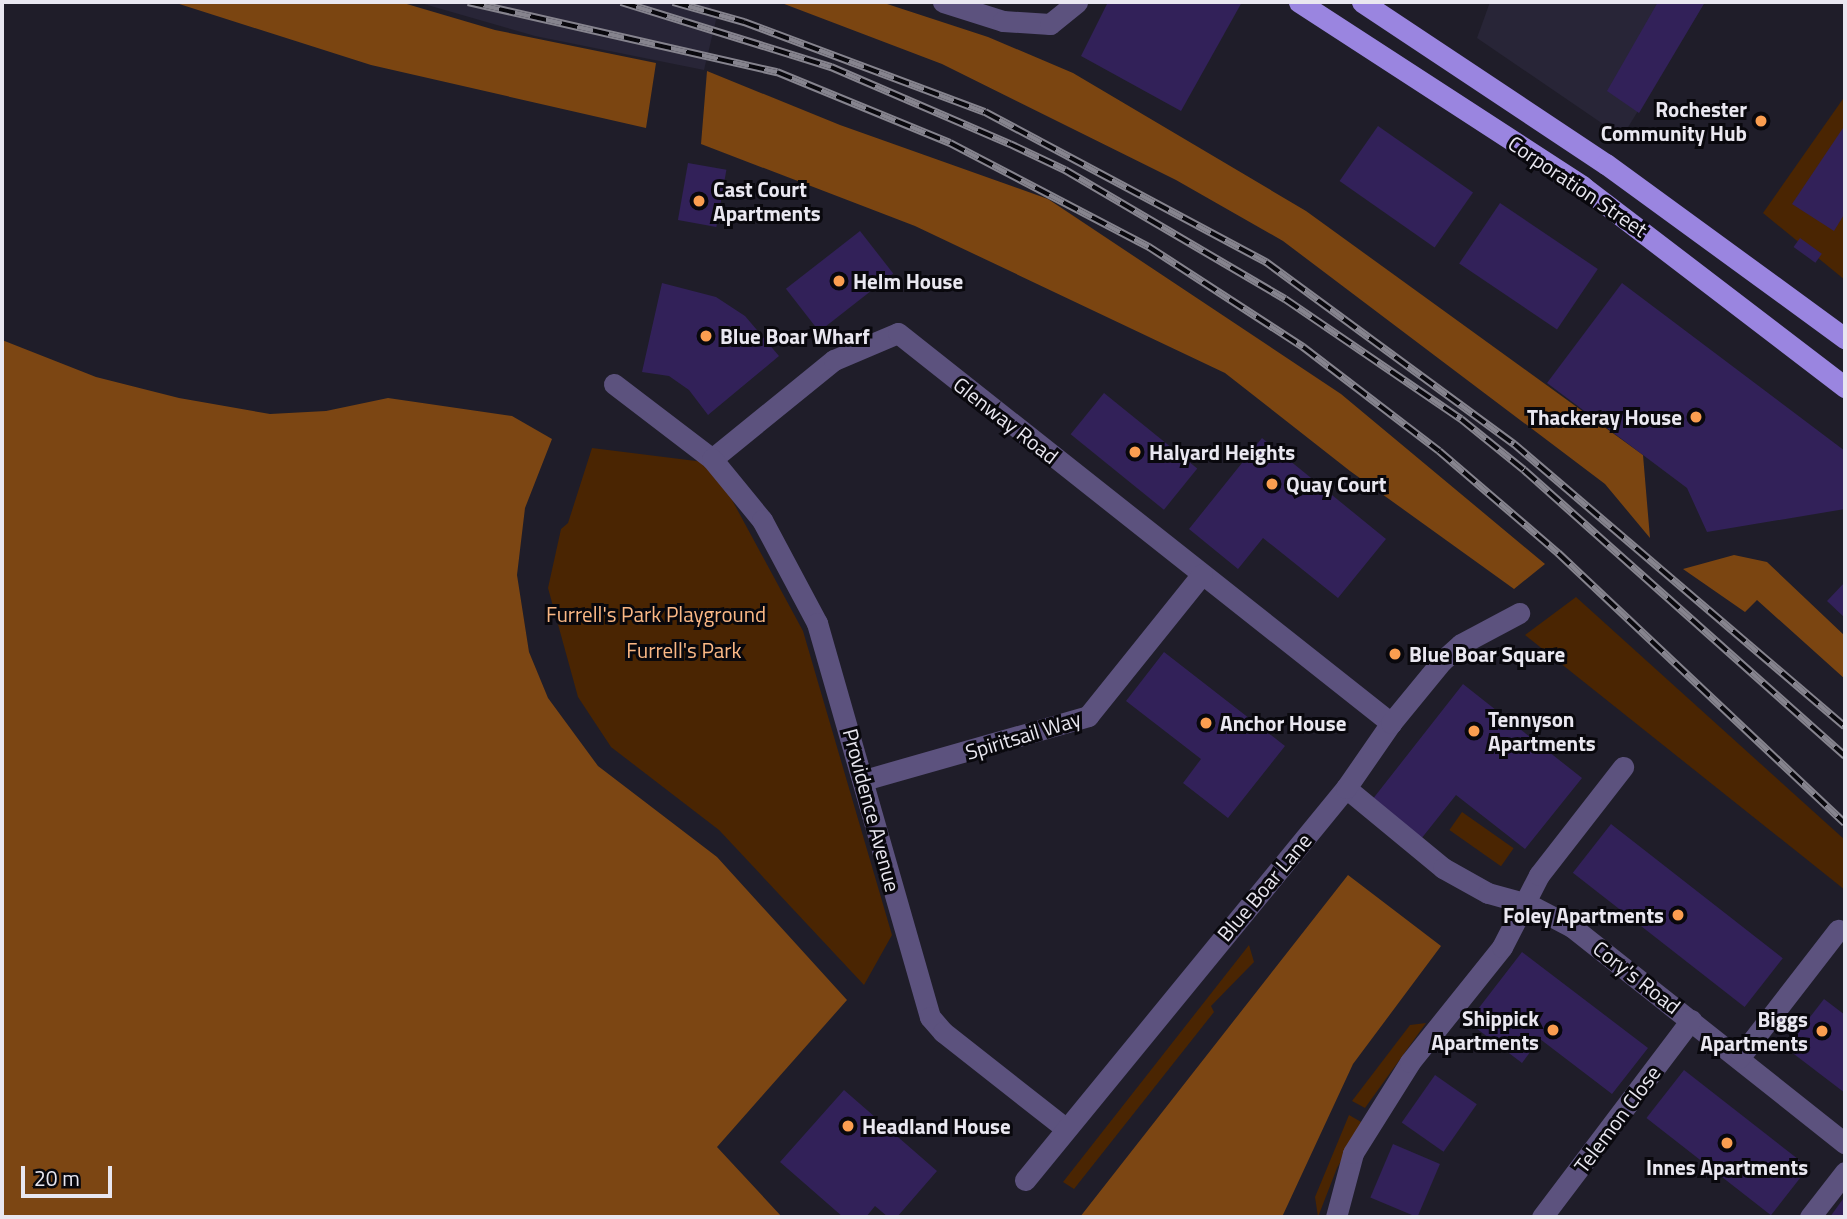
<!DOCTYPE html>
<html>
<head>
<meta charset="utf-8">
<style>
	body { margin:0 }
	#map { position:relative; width:1847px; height:1219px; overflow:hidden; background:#1f1d29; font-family:"Titillium Web",sans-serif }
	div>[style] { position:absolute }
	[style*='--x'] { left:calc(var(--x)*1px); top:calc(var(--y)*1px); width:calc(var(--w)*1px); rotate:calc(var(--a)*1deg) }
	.built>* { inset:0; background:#282537 }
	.green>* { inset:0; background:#4a2502; transform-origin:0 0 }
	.forest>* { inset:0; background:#7b4511 }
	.water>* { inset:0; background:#7c4613 }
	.building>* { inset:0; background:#322159; transform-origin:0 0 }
	.minor>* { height:21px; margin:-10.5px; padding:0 10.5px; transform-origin:10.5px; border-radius:10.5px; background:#5c527e }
	.major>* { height:21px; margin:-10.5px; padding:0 10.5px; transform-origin:10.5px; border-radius:10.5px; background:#9a85e0 }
	.rail>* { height:8px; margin-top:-4px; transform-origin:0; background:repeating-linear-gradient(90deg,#09080d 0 16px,#86848e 0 32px); box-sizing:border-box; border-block:2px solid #86848e }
	.dots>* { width:19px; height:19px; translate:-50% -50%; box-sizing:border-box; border:4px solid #09080d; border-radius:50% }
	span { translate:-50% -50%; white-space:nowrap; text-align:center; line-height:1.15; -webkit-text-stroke:6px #09080d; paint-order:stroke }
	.poi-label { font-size:21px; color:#e9e7f0; font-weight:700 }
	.right { translate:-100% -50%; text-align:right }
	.left { translate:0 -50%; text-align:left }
	.street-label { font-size:21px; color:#e9e7f0 }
	.park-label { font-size:21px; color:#fbb885 }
	.frame { position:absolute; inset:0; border:4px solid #e9e7f0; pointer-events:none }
	.scale { position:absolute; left:21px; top:1166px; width:91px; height:32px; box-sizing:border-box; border:4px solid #e9e7f0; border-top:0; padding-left:9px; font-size:21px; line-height:24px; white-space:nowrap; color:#e9e7f0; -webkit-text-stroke:5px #09080d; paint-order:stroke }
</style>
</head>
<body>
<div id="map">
	<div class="built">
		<div style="clip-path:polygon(417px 2px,708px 2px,716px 20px,704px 70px,535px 36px)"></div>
		<div style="clip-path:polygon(1490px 2px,1705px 2px,1622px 137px,1477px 38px)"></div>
	</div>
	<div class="green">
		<div style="clip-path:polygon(1845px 96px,1845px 280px,1763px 213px)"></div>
		<div style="clip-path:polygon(592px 448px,712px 463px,803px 631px,892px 935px,864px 985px,719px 830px,611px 747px,578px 697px,548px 588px,561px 529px,568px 523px)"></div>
		<div style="clip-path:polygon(1576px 597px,1845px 840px,1845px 890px,1525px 635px)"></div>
		<div style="left:1462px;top:812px;width:63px;height:22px;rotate:35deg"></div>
		<div style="clip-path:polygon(1249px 945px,1254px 962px,1211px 1006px,1214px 1012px,1074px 1189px,1063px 1182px)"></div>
		<div style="clip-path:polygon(1426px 1023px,1365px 1108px,1352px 1101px,1410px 1025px)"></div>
		<div style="clip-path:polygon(1349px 1115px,1363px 1123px,1337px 1168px,1318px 1217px,1315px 1197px)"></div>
	</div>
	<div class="forest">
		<div style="clip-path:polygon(173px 2px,400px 2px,495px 30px,656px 63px,646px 128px,371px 65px)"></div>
		<div style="clip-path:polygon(779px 2px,881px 2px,988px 37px,1073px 73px,1306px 211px,1643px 455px,1650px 538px,1605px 484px,1283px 241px,1176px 180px,942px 64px)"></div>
		<div style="clip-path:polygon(707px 71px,840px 125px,1048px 199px,1341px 394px,1545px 564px,1514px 589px,1350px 471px,1225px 373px,915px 226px,701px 144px)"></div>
		<div style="clip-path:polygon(1734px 555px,1767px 562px,1845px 636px,1845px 679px,1757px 600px,1745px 612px,1683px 569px)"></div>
	</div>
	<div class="water">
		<div style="clip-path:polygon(2px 340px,96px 377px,179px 398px,270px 414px,326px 411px,388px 398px,512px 416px,552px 439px,525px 508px,517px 575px,529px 652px,548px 698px,598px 766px,717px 857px,847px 1000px,717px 1147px,782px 1217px,2px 1217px)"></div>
		<div style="clip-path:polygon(1348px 875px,1441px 946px,1353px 1064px,1282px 1217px,1080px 1217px)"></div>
	</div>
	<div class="building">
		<div style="clip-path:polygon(1108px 2px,1242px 2px,1181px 111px,1081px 56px)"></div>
		<div style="clip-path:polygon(1658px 2px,1705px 2px,1639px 113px,1607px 91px)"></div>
		<div style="clip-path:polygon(1845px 125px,1845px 213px,1834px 231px,1792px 204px)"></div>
		<div style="left:1378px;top:126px;width:116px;height:67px;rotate:35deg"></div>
		<div style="left:688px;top:163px;width:39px;height:58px;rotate:10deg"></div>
		<div style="left:1500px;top:203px;width:118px;height:73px;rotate:34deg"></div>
		<div style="left:860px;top:231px;width:54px;height:94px;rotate:52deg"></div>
		<div style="left:1800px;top:238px;width:27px;height:11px;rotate:36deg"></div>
		<div style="clip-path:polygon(662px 283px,716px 297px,745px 316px,779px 356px,708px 415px,689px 390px,669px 376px,642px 372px)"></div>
		<div style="clip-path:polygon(1622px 283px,1845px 451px,1845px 509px,1707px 532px,1687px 488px,1547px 383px)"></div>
		<div style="left:1104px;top:393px;width:120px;height:53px;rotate:39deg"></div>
		<div style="clip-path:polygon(1262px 438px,1386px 539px,1338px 598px,1263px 538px,1238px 569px,1189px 529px)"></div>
		<div style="clip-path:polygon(1845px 582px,1845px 618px,1827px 601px)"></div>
		<div style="clip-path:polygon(1164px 652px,1285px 746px,1228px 818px,1183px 783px,1201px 759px,1126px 701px)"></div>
		<div style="clip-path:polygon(1463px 684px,1582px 778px,1525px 849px,1456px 795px,1421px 839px,1372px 800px)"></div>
		<div style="left:1611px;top:824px;width:218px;height:62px;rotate:38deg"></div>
		<div style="clip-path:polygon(1522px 952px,1648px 1048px,1612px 1094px,1540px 1039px,1522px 1063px,1468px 1022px)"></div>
		<div style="clip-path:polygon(1824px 999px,1845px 1015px,1845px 1093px,1786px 1048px)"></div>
		<div style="left:1684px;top:1070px;width:158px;height:61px;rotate:38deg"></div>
		<div style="left:1435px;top:1075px;width:51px;height:58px;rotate:35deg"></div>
		<div style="clip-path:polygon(844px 1090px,937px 1171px,897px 1217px,888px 1217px,875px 1206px,866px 1217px,843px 1217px,780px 1162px)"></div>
		<div style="left:1393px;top:1144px;width:51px;height:58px;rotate:23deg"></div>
		<div style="clip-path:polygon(1843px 1199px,1845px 1217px,1830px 1217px)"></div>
	</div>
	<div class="minor">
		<div style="--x:943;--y:2;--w:63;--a:17.6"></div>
		<div style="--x:1003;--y:21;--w:47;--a:3.7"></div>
		<div style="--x:1050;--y:24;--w:35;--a:-39"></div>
		<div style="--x:614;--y:384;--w:123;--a:37.4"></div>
		<div style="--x:712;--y:459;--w:157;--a:-39.1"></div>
		<div style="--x:834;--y:360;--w:69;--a:-22.9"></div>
		<div style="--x:898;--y:333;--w:629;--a:38.35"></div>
		<div style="--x:712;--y:459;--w:79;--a:50.7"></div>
		<div style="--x:762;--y:520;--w:117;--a:61.9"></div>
		<div style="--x:817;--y:623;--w:410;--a:74"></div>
		<div style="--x:930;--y:1017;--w:20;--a:49"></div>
		<div style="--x:943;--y:1032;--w:155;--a:38.2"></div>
		<div style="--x:864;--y:780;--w:233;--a:-15.9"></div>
		<div style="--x:1088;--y:716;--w:182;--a:-51.2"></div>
		<div style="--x:1346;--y:788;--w:126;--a:39.5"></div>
		<div style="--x:1443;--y:868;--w:51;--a:29.1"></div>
		<div style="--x:1488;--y:893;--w:41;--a:15.4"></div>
		<div style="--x:1528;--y:904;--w:50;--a:27.6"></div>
		<div style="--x:1572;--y:927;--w:348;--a:38.4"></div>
		<div style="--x:1739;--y:1058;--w:162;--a:-52.3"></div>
		<div style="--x:1025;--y:1180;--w:507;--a:-50.69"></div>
		<div style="--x:1346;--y:788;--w:79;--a:-55.3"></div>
		<div style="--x:1391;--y:723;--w:80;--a:-50.6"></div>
		<div style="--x:1442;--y:661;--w:25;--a:-42"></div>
		<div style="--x:1461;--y:644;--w:66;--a:-28.1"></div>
		<div style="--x:1336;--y:1217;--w:66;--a:-75.1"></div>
		<div style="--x:1353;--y:1153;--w:107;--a:-57.9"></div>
		<div style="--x:1410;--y:1062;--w:147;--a:-51.3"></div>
		<div style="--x:1502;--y:947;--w:81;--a:-62.8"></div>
		<div style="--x:1539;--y:875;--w:137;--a:-52.1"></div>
		<div style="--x:1542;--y:1217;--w:247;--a:-52.9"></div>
		<div style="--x:1810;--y:1217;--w:57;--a:-52.1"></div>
	</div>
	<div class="major">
		<div style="--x:1299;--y:2;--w:338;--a:33"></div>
		<div style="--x:1582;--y:186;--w:331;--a:37.4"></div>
		<div style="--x:1362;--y:2;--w:293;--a:33.6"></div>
		<div style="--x:1606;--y:164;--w:296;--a:36.1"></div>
	</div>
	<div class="rail">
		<div style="--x:468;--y:2;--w:317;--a:12.8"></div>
		<div style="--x:777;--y:72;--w:187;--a:22.3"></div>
		<div style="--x:950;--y:143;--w:225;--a:27.6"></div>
		<div style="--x:1149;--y:247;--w:184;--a:33"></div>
		<div style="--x:1303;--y:347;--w:171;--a:37.4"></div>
		<div style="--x:1439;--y:451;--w:157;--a:40.6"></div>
		<div style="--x:1558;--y:553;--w:394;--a:43.3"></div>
		<div style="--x:621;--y:2;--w:220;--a:17.2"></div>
		<div style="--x:831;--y:67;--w:195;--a:23.3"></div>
		<div style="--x:1010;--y:144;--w:61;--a:25.3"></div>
		<div style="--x:1065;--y:170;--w:255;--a:30.4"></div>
		<div style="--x:1285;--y:299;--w:213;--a:34.3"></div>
		<div style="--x:1461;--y:419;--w:81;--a:39"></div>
		<div style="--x:1524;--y:470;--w:430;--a:41.7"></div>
		<div style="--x:673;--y:2;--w:74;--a:15.7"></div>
		<div style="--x:744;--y:22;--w:257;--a:20.5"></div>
		<div style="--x:985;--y:112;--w:319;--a:28.1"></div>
		<div style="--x:1266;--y:262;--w:308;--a:36.3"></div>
		<div style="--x:1514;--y:444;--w:435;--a:40.5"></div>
	</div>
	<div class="dots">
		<div style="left:1761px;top:121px;background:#fb9e50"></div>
		<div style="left:699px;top:201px;background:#fb9e50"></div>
		<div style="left:839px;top:281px;background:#fb9e50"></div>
		<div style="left:706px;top:336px;background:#fb9e50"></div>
		<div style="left:1696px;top:417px;background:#fb9e50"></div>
		<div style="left:1135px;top:452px;background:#fb9e50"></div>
		<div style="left:1272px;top:484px;background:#fb9e50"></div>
		<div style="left:1395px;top:654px;background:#fb9e50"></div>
		<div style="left:1206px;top:723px;background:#fb9e50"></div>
		<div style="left:1474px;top:731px;background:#fb9e50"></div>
		<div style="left:1678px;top:915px;background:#fb9e50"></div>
		<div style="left:1553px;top:1030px;background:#fb9e50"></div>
		<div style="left:1822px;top:1031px;background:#fb9e50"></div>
		<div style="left:848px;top:1126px;background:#fb9e50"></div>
		<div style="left:1727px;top:1143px;background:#fb9e50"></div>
	</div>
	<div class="poi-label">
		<span class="right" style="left:1747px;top:121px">Rochester<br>Community Hub</span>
		<span class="left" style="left:713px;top:201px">Cast Court<br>Apartments</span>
		<span class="left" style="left:853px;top:281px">Helm House</span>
		<span class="left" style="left:720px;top:336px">Blue Boar Wharf</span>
		<span class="right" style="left:1682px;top:417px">Thackeray House</span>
		<span class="left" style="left:1149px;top:452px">Halyard Heights</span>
		<span class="left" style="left:1286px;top:484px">Quay Court</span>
		<span class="left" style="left:1409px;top:654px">Blue Boar Square</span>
		<span class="left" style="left:1488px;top:731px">Tennyson<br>Apartments</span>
		<span class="left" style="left:1220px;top:723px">Anchor House</span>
		<span class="right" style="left:1664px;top:915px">Foley Apartments</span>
		<span class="right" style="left:1539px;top:1030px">Shippick<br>Apartments</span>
		<span class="right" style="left:1808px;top:1031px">Biggs<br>Apartments</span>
		<span class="left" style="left:862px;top:1126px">Headland House</span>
		<span style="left:1727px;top:1167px">Innes Apartments</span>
	</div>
	<div class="street-label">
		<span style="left:1578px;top:186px;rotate:34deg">Corporation Street</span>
		<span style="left:1006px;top:420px;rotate:38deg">Glenway Road</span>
		<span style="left:1023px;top:735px;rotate:-17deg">Spiritsail Way</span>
		<span style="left:872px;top:810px;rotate:75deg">Providence Avenue</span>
		<span style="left:1264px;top:887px;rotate:-50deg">Blue Boar Lane</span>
		<span style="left:1637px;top:977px;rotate:38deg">Cory's Road</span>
		<span style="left:1617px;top:1119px;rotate:-53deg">Telemon Close</span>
	</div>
	<div class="park-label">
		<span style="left:656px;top:614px">Furrell's Park Playground</span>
		<span style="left:684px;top:650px">Furrell's Park</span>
	</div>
	<div class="frame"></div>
	<div class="scale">20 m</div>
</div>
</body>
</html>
